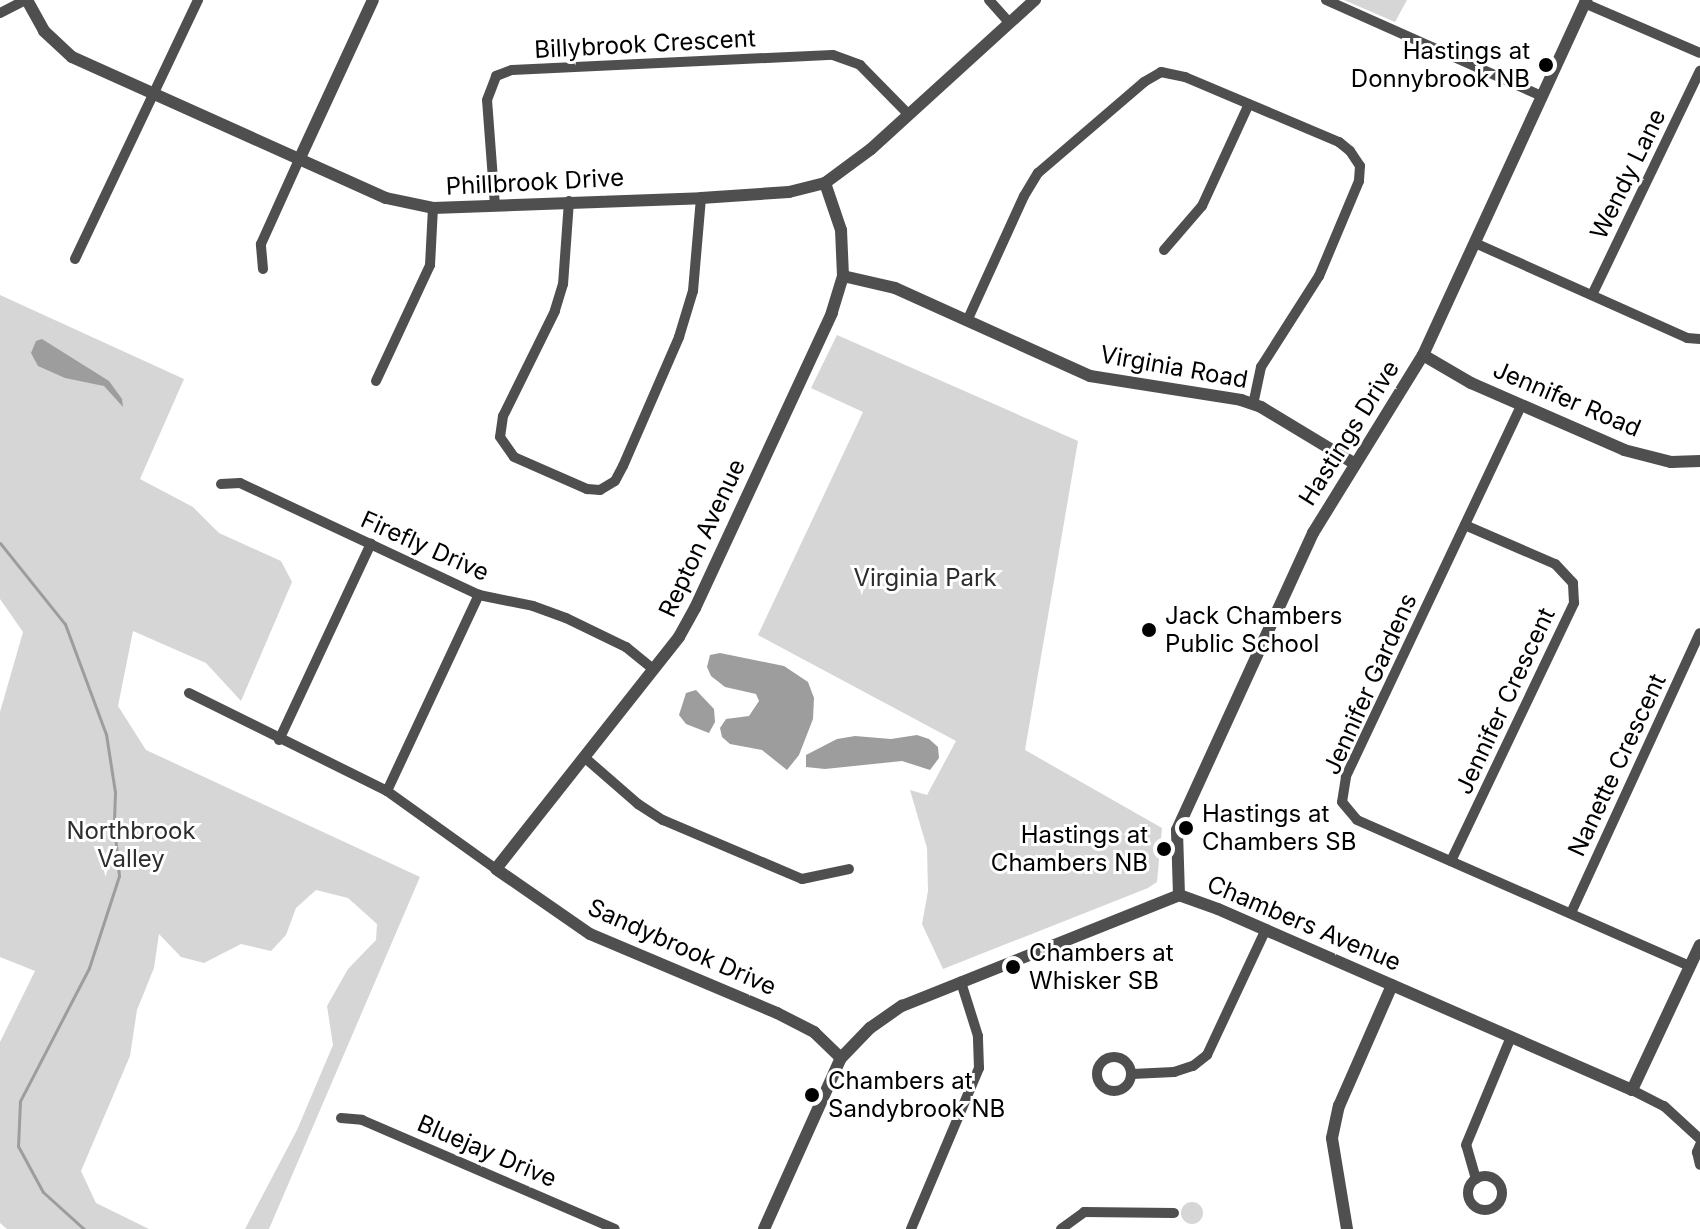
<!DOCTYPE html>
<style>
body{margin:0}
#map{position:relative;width:1700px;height:1229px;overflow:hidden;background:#fff;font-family:Inter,sans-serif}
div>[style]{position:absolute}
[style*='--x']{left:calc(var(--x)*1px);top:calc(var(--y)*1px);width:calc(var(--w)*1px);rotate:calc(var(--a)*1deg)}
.green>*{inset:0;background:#d6d6d6}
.round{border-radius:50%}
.water>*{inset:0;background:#9d9d9d}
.stream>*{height:3px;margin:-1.5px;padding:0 1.5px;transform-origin:1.5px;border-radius:1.5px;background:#9d9d9d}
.minor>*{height:10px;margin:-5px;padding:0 5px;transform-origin:5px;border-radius:5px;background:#4f4f4f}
.minor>.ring{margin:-5px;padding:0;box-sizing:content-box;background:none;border:10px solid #4f4f4f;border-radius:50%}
.tertiary>*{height:12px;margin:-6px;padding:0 6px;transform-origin:6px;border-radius:6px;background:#4f4f4f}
.dots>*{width:22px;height:22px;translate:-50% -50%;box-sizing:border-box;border:4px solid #fff;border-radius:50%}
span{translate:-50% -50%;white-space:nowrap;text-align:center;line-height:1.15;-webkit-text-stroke:6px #fff;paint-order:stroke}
.street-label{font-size:24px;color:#000}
.poi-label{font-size:24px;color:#000}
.right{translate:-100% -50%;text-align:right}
.left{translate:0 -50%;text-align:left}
.park-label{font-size:24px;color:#2d2d2d}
</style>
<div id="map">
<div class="green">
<div style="clip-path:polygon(1344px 0,1407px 0,1395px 22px)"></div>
<div style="clip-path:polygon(0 295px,184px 379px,140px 479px,193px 507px,219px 533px,281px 561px,292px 582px,241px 701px,206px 663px,133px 631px,118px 706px,146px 750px,420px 877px,269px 1229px,245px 1229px,297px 1130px,333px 1045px,327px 1006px,348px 969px,376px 940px,377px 924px,348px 898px,316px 890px,296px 908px,286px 935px,271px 951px,241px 944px,204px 963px,181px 957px,159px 934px,154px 968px,137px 1010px,130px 1056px,81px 1171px,96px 1203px,149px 1229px,7px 1229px,0 1223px,0 1042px,35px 971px,0 957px,0 712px,23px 632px,0 599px)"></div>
<div style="clip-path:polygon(837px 335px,1078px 441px,1025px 750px,1162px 828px,1157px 882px,1148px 888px,943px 969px,922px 924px,928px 891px,927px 848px,910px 790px,927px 795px,956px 741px,758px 635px,863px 412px,811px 388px)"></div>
<div class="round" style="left:1181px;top:1202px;width:22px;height:22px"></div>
</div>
<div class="water">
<div style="clip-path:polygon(42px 339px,109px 381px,122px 399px,123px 407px,104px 386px,65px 378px,38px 366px,31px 353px,36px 341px)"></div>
<div style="clip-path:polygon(720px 653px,784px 666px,808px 682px,814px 698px,813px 719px,799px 755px,787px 770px,762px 750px,730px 744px,722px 737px,720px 728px,726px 719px,749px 716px,759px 701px,756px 694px,725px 687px,711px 676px,707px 667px,710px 655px)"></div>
<div style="clip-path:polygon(696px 690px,714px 709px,715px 722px,709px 733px,686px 724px,679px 715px,686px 693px)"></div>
<div style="clip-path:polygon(917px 735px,929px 739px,938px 747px,939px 758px,930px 770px,902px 761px,825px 769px,806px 767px,806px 755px,837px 739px,855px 736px,891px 739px)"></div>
</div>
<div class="stream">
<div style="--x:0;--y:543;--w:104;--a:51.3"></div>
<div style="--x:65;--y:624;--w:117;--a:69.6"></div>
<div style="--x:106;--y:734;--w:59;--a:81.2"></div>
<div style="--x:115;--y:792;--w:32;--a:92"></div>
<div style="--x:114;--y:824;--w:52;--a:84.5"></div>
<div style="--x:119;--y:876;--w:97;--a:108.1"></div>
<div style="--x:89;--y:968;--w:150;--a:117.4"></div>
<div style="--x:20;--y:1101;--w:45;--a:92.5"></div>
<div style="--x:18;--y:1146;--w:52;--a:61.5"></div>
<div style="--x:43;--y:1192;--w:55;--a:42.1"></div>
</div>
<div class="minor">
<div style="--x:989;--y:0;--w:30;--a:48"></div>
<div style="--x:1326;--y:0;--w:236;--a:24"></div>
<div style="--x:1584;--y:3;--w:126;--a:23.3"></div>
<div style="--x:0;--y:13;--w:29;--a:-27"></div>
<div style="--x:569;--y:201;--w:83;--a:94.1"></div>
<div style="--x:563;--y:284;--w:28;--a:107"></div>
<div style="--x:555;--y:311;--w:117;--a:116.3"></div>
<div style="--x:503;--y:416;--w:21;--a:98"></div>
<div style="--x:500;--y:437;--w:24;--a:55"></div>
<div style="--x:514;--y:457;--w:80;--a:23.7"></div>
<div style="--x:587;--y:489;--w:13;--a:4"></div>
<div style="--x:600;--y:490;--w:17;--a:-31"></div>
<div style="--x:615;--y:481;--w:17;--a:-62"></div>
<div style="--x:623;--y:466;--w:141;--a:-66.5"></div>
<div style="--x:679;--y:337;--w:48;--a:-73.1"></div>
<div style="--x:693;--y:291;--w:93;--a:-85.1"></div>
<div style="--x:495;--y:206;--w:106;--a:-94.3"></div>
<div style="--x:487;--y:100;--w:26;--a:-69"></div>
<div style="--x:496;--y:76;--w:17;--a:-21"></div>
<div style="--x:512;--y:70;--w:321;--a:-2.7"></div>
<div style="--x:833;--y:55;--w:29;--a:20"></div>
<div style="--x:860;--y:65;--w:67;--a:45.6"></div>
<div style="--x:1475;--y:243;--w:232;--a:24.1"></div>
<div style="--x:1687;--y:338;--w:13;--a:4"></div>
<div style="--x:1164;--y:250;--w:58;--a:-49.2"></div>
<div style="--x:1202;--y:206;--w:112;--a:-65.3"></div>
<div style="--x:75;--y:259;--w:287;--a:-64.6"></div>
<div style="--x:263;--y:269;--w:25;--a:-95"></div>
<div style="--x:261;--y:244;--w:92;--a:-65.7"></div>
<div style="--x:1592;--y:295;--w:249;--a:-64.3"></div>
<div style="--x:967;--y:321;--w:137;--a:-65.5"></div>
<div style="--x:1024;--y:196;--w:27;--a:-59"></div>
<div style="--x:1038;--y:173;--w:140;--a:-40.6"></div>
<div style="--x:1144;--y:82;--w:20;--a:-30"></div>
<div style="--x:1161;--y:72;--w:25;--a:12"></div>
<div style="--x:1185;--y:77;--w:167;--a:22.9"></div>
<div style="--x:1339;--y:142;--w:14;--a:39"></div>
<div style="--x:1350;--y:151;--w:18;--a:56"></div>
<div style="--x:1360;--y:166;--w:15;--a:94"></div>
<div style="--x:1359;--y:181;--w:103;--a:112.8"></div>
<div style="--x:1319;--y:276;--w:108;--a:122.5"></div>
<div style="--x:1261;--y:367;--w:38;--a:102"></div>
<div style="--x:376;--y:381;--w:128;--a:-65"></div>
<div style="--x:430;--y:265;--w:57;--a:-87"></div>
<div style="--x:1521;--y:406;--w:410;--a:115.3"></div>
<div style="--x:1346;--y:777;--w:25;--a:99"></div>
<div style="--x:1342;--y:802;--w:23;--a:50"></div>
<div style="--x:1357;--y:820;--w:364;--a:23.7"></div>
<div style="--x:221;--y:484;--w:19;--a:-3"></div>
<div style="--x:240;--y:483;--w:264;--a:25.1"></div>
<div style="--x:479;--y:595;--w:55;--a:11.5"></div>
<div style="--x:533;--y:606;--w:35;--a:20"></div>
<div style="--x:566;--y:618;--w:67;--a:25.8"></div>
<div style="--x:626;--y:647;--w:35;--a:39"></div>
<div style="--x:189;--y:693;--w:221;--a:26.3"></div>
<div style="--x:387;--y:791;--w:134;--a:35.6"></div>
<div style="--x:279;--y:740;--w:217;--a:-64.9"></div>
<div style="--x:584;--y:757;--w:72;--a:41"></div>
<div style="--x:638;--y:804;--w:30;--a:33"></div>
<div style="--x:663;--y:820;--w:151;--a:23"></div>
<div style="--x:802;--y:879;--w:48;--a:-12"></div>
<div style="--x:387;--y:791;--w:217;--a:-64.9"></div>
<div style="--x:1451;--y:861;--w:286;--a:-64.5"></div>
<div style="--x:1574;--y:603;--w:20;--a:-93"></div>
<div style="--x:1573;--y:583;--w:26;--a:-133"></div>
<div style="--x:1555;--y:564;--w:98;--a:-156.6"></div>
<div style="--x:1571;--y:913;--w:308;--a:-65.3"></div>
<div class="ring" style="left:1097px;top:1057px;width:24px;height:24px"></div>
<div style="--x:1132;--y:1074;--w:42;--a:-2.7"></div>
<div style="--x:1174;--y:1072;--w:20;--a:-18"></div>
<div style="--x:1193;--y:1066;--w:18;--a:-38"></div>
<div style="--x:1207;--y:1055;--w:139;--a:-64.9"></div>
<div style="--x:1632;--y:1090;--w:36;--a:27"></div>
<div style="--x:1664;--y:1106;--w:49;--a:42.5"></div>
<div style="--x:341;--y:1118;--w:21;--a:5"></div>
<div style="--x:362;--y:1120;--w:275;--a:23.3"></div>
<div style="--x:1700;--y:1145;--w:8;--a:113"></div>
<div style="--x:1697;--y:1152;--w:13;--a:77"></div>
<div class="ring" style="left:1468px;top:1176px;width:24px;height:24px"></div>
<div style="--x:1476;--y:1179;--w:35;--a:-106"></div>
<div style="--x:1466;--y:1145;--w:117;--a:-67.4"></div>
<div style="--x:911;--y:1229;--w:175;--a:-67.1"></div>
<div style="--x:979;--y:1068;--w:32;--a:-92"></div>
<div style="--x:978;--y:1036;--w:57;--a:-107.5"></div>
<div style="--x:1061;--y:1229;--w:29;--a:-36"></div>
<div style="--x:1084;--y:1212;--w:90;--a:0.6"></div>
</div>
<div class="tertiary">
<div style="--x:27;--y:0;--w:35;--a:61"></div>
<div style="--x:44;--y:31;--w:38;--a:43"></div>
<div style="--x:72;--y:57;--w:344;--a:24.2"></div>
<div style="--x:386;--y:198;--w:48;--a:12"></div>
<div style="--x:433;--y:208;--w:268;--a:-2.1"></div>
<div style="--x:701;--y:198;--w:88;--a:-3.9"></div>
<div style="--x:789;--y:192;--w:37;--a:-14"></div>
<div style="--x:825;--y:183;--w:57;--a:-36.5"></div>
<div style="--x:871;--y:149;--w:222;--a:-42.3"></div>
<div style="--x:299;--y:160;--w:176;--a:-65.2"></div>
<div style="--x:825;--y:183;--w:50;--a:71.2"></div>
<div style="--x:841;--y:230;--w:46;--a:87.5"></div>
<div style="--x:843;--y:276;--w:39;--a:107"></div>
<div style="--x:832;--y:313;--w:325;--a:114.9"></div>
<div style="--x:695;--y:608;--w:33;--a:119"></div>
<div style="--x:679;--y:637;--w:295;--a:128.3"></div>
<div style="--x:496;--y:869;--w:114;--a:34.7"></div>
<div style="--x:590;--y:934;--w:203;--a:22.9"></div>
<div style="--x:777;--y:1013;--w:42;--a:27.2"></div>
<div style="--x:814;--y:1032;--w:37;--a:44"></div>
<div style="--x:843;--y:276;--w:53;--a:13"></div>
<div style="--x:895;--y:288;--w:214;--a:24.3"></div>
<div style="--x:1090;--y:376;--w:153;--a:9"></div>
<div style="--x:1241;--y:400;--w:21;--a:19"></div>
<div style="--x:1261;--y:407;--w:110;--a:31.2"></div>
<div style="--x:1423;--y:355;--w:56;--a:30.3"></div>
<div style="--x:1471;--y:383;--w:167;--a:23.6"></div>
<div style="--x:1624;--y:450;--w:49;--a:14.3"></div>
<div style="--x:1671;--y:462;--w:29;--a:-2"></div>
<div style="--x:1179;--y:895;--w:65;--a:-91.8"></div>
<div style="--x:1177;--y:830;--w:327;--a:-65.4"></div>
<div style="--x:1313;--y:533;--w:209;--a:-58.3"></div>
<div style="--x:1423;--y:355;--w:391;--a:-65.3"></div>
<div style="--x:764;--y:1229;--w:188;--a:-65.8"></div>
<div style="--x:841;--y:1058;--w:42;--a:-46"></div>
<div style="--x:870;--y:1028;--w:39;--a:-35"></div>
<div style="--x:902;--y:1006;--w:298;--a:-21.8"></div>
<div style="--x:1179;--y:895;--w:41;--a:19.7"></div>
<div style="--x:1218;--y:909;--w:452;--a:23.6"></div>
<div style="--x:1632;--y:1090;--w:160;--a:-64.9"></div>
<div style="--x:1347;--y:1229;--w:92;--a:-99.4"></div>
<div style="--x:1332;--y:1138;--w:33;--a:-78"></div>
<div style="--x:1339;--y:1106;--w:132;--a:-66.3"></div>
</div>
<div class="dots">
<div style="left:1546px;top:65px;background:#000"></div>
<div style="left:1149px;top:630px;background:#000"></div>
<div style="left:1186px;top:828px;background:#000"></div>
<div style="left:1164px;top:849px;background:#000"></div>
<div style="left:1013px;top:967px;background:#000"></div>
<div style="left:812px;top:1095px;background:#000"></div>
</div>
<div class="street-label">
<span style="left:645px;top:44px;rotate:-3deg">Billybrook Crescent</span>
<span style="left:1628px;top:174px;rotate:-64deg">Wendy Lane</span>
<span style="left:535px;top:182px;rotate:-3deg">Phillbrook Drive</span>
<span style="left:1174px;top:367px;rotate:10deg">Virginia Road</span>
<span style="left:1567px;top:399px;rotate:23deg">Jennifer Road</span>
<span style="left:1349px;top:433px;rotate:-58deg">Hastings Drive</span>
<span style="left:702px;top:538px;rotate:-65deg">Repton Avenue</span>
<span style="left:425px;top:546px;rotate:24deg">Firefly Drive</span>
<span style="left:1370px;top:684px;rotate:-66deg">Jennifer Gardens</span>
<span style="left:1505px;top:701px;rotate:-65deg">Jennifer Crescent</span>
<span style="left:1617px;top:765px;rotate:-65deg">Nanette Crescent</span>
<span style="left:1304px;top:923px;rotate:23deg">Chambers Avenue</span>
<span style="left:682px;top:947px;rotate:24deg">Sandybrook Drive</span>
<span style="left:487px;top:1151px;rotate:23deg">Bluejay Drive</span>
</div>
<div class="poi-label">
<span class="right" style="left:1530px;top:65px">Hastings at<br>Donnybrook NB</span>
<span class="left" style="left:1165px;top:630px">Jack Chambers<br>Public School</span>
<span class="left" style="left:1202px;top:828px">Hastings at<br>Chambers SB</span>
<span class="right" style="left:1148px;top:849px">Hastings at<br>Chambers NB</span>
<span class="left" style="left:1029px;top:967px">Chambers at<br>Whisker SB</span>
<span class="left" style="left:828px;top:1095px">Chambers at<br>Sandybrook NB</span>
</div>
<div class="park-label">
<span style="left:925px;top:578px">Virginia Park</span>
<span style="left:131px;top:845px">Northbrook<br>Valley</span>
</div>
</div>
